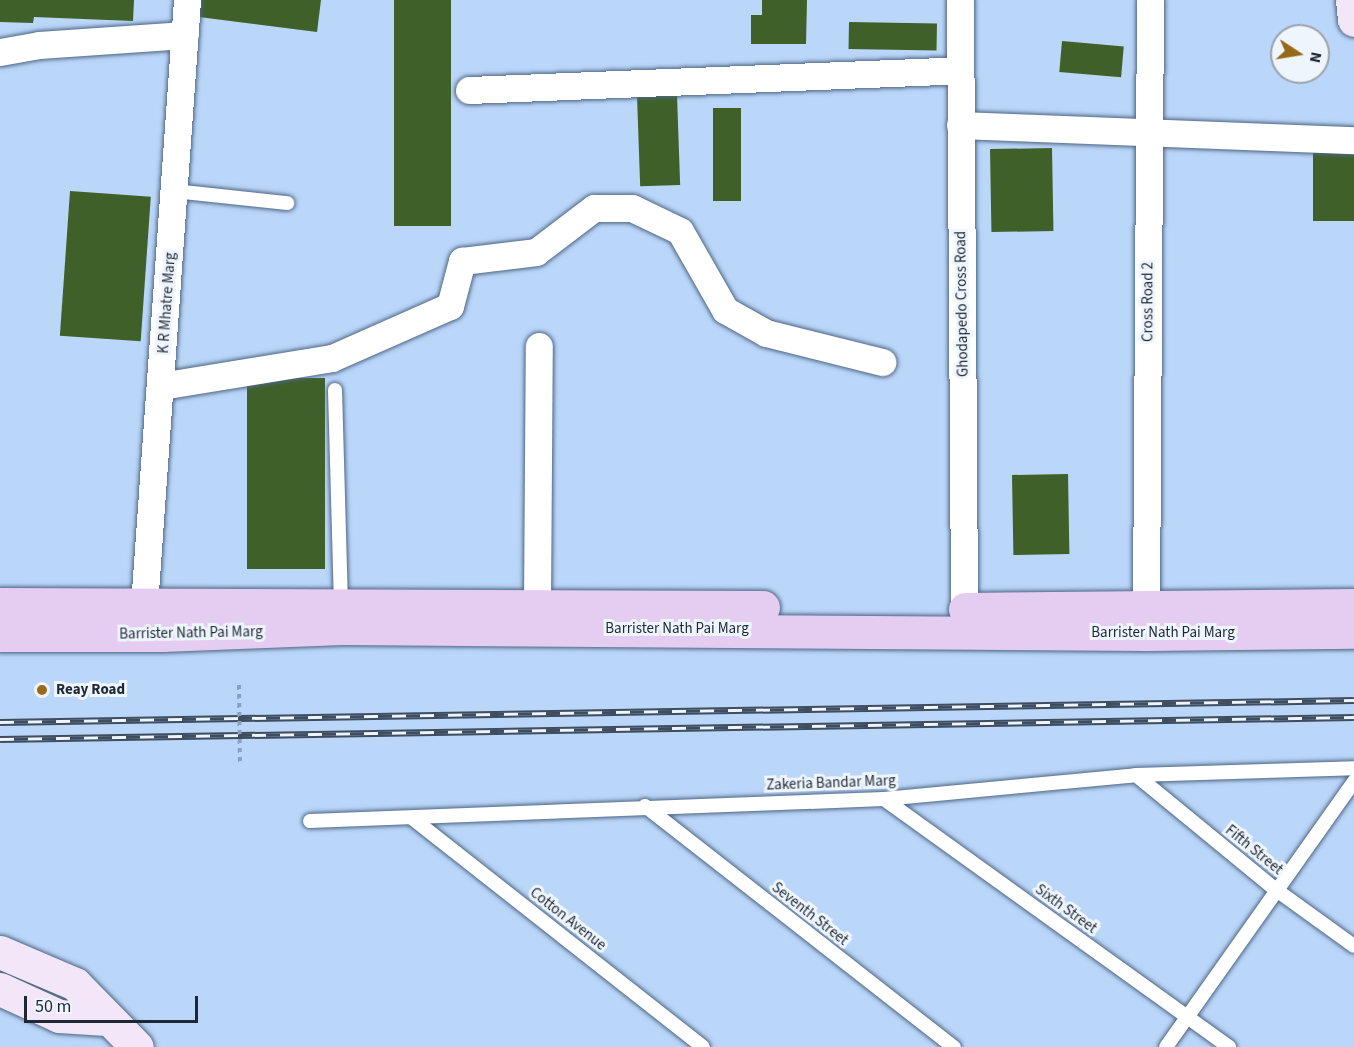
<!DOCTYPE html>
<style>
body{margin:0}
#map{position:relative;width:1354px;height:1047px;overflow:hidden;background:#bad6f9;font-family:"Source Sans 3",sans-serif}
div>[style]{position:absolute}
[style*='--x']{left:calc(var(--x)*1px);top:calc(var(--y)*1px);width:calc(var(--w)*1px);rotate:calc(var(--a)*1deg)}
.building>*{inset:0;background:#3f6129;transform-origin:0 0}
.roads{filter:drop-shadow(0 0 2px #4e6684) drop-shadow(0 0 2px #4e6684)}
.lane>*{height:14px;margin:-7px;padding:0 7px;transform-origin:7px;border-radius:7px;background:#fff}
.street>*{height:27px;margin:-13.5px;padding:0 13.5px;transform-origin:13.5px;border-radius:13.5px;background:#fff}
.secondary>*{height:33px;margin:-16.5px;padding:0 16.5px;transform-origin:16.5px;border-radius:16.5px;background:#f2e6f8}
.primary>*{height:33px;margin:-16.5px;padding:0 16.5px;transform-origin:16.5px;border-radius:16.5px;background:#e5cdf1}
.rail>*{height:7px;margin-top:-3.5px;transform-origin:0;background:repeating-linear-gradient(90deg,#eff5fc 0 14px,#3f4d5f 0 28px);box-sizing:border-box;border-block:2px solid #3f4d5f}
.path-bridge>*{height:4px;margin-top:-2px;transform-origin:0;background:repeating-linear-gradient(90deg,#8aa0bc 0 4.5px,transparent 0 9px)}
.dots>*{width:16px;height:16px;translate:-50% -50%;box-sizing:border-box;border:3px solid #eff5fc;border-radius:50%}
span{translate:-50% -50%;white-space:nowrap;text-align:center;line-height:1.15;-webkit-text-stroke:6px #eff5fc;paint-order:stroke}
.street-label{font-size:15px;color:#1e2835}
.poi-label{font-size:15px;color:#1e2835;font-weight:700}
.left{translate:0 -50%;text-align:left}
.north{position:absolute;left:1270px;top:24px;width:60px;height:60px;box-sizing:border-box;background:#eff5fc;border:2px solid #9ba3ac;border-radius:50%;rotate:102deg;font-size:16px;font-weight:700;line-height:24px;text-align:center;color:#1e2835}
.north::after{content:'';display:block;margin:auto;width:21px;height:27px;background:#99691a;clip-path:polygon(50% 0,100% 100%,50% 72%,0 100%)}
.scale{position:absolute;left:24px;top:996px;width:174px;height:27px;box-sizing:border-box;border:3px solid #1e2835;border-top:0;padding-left:8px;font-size:18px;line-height:21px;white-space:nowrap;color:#1e2835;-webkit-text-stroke:4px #eff5fc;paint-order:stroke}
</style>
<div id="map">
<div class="building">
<div style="clip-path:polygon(0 0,134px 0,133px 21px,34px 17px,33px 23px,0 22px)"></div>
<div style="clip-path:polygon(201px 0,321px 0,317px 32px,199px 17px)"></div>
<div style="left:394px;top:0;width:57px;height:226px"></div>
<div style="clip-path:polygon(762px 0,807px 0,806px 44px,751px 44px,751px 15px,762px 15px)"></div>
<div style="left:849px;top:22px;width:88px;height:27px;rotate:1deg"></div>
<div style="left:1062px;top:41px;width:62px;height:31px;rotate:5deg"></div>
<div style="left:677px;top:95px;width:90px;height:40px;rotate:88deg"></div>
<div style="left:713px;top:108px;width:28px;height:93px"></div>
<div style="left:1052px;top:148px;width:83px;height:62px;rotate:89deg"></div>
<div style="left:1313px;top:152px;width:41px;height:69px"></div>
<div style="left:70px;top:191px;width:81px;height:145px;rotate:4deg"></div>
<div style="left:247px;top:378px;width:78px;height:191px"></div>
<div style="left:1068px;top:474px;width:80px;height:56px;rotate:89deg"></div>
</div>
<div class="roads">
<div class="lane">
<div style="--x:174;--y:191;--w:114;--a:6.1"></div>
<div style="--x:335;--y:390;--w:213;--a:88.4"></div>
<div style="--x:1136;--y:775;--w:180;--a:39.4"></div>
<div style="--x:1275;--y:889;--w:97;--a:35.8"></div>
<div style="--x:884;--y:799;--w:425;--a:35.7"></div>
<div style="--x:645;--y:806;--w:392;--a:38"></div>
<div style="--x:412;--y:818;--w:370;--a:38.2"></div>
<div style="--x:310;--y:821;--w:574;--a:-2.19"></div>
<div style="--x:884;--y:799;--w:253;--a:-5.4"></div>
<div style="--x:1136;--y:775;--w:218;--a:-1.8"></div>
<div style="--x:1166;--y:1047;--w:326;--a:-54.7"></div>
</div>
<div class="street">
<div style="--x:960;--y:0;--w:609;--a:89.62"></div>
<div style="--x:0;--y:52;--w:40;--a:-10"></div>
<div style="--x:39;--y:45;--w:146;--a:-3.9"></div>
<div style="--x:469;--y:90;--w:490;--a:-2.3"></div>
<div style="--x:960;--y:125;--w:394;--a:2.2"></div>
<div style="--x:161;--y:386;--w:173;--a:-9.3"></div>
<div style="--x:332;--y:358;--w:129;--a:-23.8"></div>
<div style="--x:450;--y:306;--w:47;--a:-75.1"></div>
<div style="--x:462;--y:261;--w:75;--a:-6.9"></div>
<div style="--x:536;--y:252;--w:73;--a:-37.2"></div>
<div style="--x:594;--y:208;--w:38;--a:0"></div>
<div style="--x:632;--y:208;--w:53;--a:25.6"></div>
<div style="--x:680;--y:231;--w:91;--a:60.3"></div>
<div style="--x:725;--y:310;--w:47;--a:29.3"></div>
<div style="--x:766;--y:333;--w:120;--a:14"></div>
<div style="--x:537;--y:604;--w:258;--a:-89.6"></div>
<div style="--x:1146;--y:604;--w:604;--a:-89.62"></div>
<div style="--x:144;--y:605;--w:607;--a:-85.93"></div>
</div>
<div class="secondary">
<div style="--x:1352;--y:0;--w:20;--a:84"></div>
<div style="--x:0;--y:952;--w:82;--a:23.1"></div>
<div style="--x:75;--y:984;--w:88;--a:45.5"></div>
<div style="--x:0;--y:989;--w:65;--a:24.6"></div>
<div style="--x:59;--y:1016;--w:47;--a:3.7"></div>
</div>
<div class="primary">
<div style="--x:0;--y:604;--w:763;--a:0.23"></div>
<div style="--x:965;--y:609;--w:389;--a:-0.6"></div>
<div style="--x:0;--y:635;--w:162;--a:0"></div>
<div style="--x:162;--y:635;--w:180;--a:-2.2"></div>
<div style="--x:342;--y:628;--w:804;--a:0.43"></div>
<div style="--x:1146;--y:634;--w:208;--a:-0.6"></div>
</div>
</div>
<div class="rail">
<div style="--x:0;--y:722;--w:1354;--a:-0.93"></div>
<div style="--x:0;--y:739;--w:1354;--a:-0.93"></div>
</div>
<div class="path-bridge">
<div style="--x:239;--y:685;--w:81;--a:89.3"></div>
</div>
<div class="dots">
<div style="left:42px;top:690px;background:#99691a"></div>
</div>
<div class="street-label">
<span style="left:1148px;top:302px;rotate:-90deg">Cross Road 2</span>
<span style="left:167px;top:303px;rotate:-86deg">K R Mhatre Marg</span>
<span style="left:962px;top:304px;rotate:-91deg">Ghodapedo Cross Road</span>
<span style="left:677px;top:629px">Barrister Nath Pai Marg</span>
<span style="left:191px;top:633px;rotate:-1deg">Barrister Nath Pai Marg</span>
<span style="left:1163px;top:633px">Barrister Nath Pai Marg</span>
<span style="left:831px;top:783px;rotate:-2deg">Zakeria Bandar Marg</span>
<span style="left:1254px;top:850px;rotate:39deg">Fifth Street</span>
<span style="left:1066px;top:909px;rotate:36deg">Sixth Street</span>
<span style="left:810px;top:914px;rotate:38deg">Seventh Street</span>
<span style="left:568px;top:919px;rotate:38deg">Cotton Avenue</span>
</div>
<div class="poi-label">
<span class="left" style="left:56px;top:690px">Reay Road</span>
</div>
<div class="north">N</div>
<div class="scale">50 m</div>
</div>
